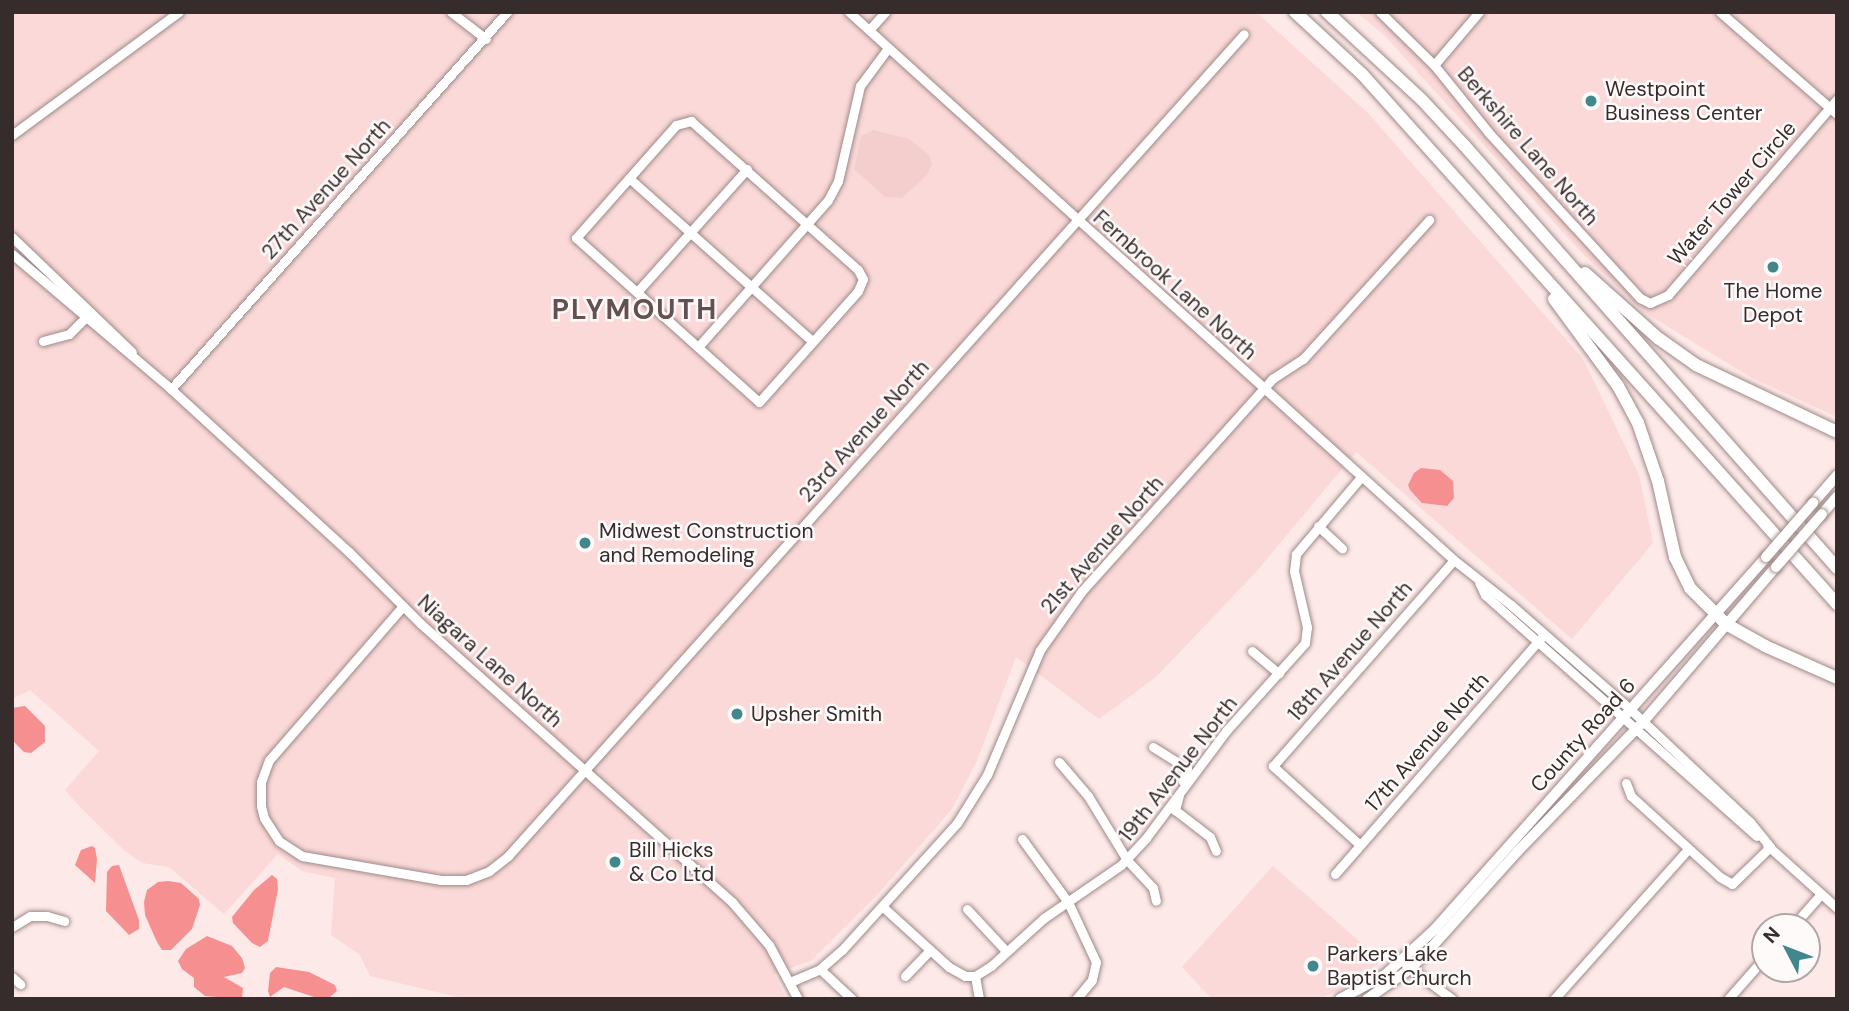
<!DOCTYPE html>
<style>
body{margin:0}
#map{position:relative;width:1849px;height:1011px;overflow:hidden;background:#fce9e8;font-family:"DM Sans",sans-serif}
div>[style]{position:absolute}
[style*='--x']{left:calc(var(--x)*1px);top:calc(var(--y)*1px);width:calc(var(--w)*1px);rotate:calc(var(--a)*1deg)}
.built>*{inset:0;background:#fad9d8}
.green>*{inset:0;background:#f4cecd}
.water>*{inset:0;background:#f69090}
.roads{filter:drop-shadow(0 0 2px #9f8988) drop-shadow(0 0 2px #9f8988)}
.minor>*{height:9px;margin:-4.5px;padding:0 4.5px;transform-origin:4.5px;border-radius:4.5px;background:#fff}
.major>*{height:10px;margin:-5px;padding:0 5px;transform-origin:5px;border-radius:5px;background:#fff}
.highway>*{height:12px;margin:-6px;padding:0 6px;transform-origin:6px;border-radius:6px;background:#fff}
.bridges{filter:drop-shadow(0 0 2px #9f8988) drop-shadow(0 0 2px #9f8988)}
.major-bridge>*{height:10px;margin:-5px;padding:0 5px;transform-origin:5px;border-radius:5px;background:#fff}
.dots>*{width:19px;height:19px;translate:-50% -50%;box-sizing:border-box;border:4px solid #fffafa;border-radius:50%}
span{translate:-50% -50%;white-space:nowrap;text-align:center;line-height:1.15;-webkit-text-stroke:5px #fffafa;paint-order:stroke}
.poi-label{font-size:21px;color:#352c2b}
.left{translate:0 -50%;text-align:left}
.street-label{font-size:21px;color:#352c2b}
.district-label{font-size:28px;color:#645050;font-weight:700;letter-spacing:2px}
.frame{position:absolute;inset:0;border:14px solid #352c2b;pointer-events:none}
.north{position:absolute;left:1751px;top:913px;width:70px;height:70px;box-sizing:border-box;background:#fffafa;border:2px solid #aea8a7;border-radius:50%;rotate:312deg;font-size:19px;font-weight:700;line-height:28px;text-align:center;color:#352c2b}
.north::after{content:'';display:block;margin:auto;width:24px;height:32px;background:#40888c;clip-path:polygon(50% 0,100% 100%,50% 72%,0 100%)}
</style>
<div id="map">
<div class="built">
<div style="clip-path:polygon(12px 12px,1256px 12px,1368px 113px,1583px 359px,1639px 475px,1653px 543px,1572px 639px,1356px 452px,1257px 571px,1156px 677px,1099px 719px,1016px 657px,976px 763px,952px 809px,877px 895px,811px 961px,774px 974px,786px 999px,466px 999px,370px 976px,360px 955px,331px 935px,335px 878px,302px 871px,278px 854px,224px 914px,169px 867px,142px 863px,125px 851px,81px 808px,65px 790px,99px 751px,30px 690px,12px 699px)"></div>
<div style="clip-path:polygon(1357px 12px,1837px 12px,1837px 417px,1752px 378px,1642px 311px,1580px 251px,1385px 36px)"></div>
<div style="clip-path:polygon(1273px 866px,1382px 961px,1349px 986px,1319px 999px,1212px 999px,1182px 967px)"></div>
</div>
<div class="green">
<div style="clip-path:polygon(873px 130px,909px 139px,929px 155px,932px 164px,927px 175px,902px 198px,885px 197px,854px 169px,861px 136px)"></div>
</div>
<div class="water">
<div style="clip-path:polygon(1421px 468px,1440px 470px,1453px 481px,1454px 498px,1447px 506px,1422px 503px,1410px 490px,1408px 485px,1414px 473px)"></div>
<div style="clip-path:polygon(25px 706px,45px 726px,45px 742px,31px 753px,24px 752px,12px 740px,12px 708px)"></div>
<div style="clip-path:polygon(92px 846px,95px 848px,97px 859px,95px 883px,75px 865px,81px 850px)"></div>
<div style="clip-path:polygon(119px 865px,139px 920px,139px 929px,129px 935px,106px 911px,107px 872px,112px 866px)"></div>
<div style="clip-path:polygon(272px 875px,277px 879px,278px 889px,268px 941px,260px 947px,252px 943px,233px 923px,232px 917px,254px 890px)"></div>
<div style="clip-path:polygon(168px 881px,181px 883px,199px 899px,200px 905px,192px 929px,171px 950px,162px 950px,157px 942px,145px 915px,144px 902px,147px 890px,158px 882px)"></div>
<div style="clip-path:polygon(207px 936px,232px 946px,242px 958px,245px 968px,242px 973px,224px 977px,243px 988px,242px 999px,205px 996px,194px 987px,194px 978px,182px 969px,178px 961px,186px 949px)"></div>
<div style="clip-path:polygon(276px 967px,309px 972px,335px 985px,337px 991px,330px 997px,317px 998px,284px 987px,270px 997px,268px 991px,270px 973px)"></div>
</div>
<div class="roads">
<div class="minor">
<div style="--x:451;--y:12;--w:44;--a:37.6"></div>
<div style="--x:849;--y:12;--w:816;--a:42.17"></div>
<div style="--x:1454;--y:560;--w:73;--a:38.3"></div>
<div style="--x:1511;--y:605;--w:159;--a:41.2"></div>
<div style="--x:1631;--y:710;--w:163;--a:43.3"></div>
<div style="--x:1750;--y:822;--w:32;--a:51"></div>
<div style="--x:1380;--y:12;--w:76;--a:44.5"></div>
<div style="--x:1434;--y:65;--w:87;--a:51"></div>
<div style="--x:1489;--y:133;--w:126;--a:47.6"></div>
<div style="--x:1574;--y:226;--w:98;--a:47.5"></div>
<div style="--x:1640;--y:298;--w:11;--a:27"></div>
<div style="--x:1650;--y:303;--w:20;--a:-24"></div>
<div style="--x:1668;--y:295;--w:259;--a:-49.2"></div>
<div style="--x:1720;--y:12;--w:155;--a:41.1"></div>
<div style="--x:869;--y:30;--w:24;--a:-48"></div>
<div style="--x:1434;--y:65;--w:70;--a:-49.7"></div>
<div style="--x:691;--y:121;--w:224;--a:41.7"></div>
<div style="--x:858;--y:270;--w:10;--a:61"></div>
<div style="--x:863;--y:279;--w:13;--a:113"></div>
<div style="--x:858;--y:291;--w:149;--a:131.7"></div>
<div style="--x:759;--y:402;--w:246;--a:-138.1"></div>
<div style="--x:576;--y:238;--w:151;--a:-48.5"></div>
<div style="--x:676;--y:125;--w:16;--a:-15"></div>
<div style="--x:12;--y:135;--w:207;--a:-36.4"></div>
<div style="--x:629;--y:178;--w:245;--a:41.7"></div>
<div style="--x:12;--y:237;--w:166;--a:43.8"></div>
<div style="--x:12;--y:254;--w:209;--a:40.3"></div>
<div style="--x:171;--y:389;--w:241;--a:42.5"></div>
<div style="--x:349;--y:552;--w:102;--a:45"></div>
<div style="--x:421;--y:624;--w:417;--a:41.8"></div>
<div style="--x:732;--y:902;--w:57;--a:49.3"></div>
<div style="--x:769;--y:945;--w:61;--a:61.8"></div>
<div style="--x:637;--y:292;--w:165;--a:-48.2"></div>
<div style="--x:43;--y:341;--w:27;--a:-15"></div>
<div style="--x:69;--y:334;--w:27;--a:-45"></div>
<div style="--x:698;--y:347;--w:196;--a:-48.5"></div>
<div style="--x:828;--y:200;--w:21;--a:-62"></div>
<div style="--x:838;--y:181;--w:98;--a:-77"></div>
<div style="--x:860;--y:86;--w:47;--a:-53.6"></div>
<div style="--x:171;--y:389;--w:505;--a:-48.29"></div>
<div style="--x:1318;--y:526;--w:33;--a:43"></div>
<div style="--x:1479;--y:582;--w:14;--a:65"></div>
<div style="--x:1485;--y:595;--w:363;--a:41.6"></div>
<div style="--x:403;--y:606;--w:204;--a:131"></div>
<div style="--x:269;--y:760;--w:23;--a:110"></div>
<div style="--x:261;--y:782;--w:24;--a:90"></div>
<div style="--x:261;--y:806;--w:12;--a:76"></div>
<div style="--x:264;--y:818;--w:27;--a:57"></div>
<div style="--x:279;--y:841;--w:27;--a:33"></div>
<div style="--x:302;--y:856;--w:141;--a:9.8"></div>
<div style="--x:441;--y:880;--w:25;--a:0"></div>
<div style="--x:466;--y:880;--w:25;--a:-21"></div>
<div style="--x:489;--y:871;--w:24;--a:-38"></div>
<div style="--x:508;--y:856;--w:1103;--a:-48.16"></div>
<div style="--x:1252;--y:651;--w:35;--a:40"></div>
<div style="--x:1153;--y:747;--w:40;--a:32"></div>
<div style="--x:1187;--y:768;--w:14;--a:107"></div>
<div style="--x:1059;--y:762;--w:45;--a:49.5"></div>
<div style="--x:1088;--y:796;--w:75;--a:58.6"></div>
<div style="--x:1127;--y:860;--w:38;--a:47"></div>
<div style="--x:1153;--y:888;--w:13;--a:77"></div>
<div style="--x:1626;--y:783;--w:14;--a:69"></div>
<div style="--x:1631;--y:796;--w:120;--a:42.3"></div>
<div style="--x:1720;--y:877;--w:14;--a:30"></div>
<div style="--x:1732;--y:884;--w:53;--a:-44.2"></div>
<div style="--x:1179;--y:795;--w:16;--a:105"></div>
<div style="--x:1175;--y:810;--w:44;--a:37.6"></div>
<div style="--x:1210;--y:837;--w:15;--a:67"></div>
<div style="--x:1022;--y:839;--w:78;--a:53.9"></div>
<div style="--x:1068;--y:902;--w:66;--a:65"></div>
<div style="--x:1096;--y:962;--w:18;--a:103"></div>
<div style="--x:1092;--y:980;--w:25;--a:130"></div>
<div style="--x:1360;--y:845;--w:118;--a:-137.8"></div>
<div style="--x:1273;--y:766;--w:274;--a:-48.7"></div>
<div style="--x:1767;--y:845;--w:94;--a:42"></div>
<div style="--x:1335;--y:874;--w:313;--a:-48.9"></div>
<div style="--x:883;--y:907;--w:89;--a:42.3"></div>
<div style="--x:949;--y:967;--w:18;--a:29"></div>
<div style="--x:965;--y:976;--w:10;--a:0"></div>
<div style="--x:975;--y:976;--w:19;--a:-32"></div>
<div style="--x:991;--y:966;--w:72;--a:-42.2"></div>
<div style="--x:1044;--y:918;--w:93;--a:-34.5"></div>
<div style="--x:1121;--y:865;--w:37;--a:-47"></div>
<div style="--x:1146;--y:838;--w:134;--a:-53.2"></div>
<div style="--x:1226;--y:731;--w:118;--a:-48.1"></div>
<div style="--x:1305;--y:643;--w:16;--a:-83"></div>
<div style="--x:1307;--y:627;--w:57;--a:-103.1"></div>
<div style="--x:1294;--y:571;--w:17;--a:-83"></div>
<div style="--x:1296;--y:554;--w:101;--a:-49.8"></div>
<div style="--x:967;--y:909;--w:57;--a:47.1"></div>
<div style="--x:12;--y:927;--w:21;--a:-31"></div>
<div style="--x:30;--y:916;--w:17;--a:0"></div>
<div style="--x:47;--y:916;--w:18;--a:16"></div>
<div style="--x:1792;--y:927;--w:44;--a:-48.7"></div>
<div style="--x:1406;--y:965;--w:57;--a:36.5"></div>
<div style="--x:820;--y:969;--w:44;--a:43.2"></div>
<div style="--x:905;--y:976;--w:36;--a:-46"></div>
<div style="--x:975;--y:976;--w:23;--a:80"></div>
<div style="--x:12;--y:977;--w:11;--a:41"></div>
<div style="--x:790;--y:982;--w:33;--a:-23"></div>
<div style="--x:820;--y:969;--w:29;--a:-41"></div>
<div style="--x:842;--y:950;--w:171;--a:-47.8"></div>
<div style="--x:957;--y:823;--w:57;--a:-58"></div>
<div style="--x:987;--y:775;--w:136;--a:-67"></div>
<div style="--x:1040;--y:650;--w:72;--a:-54.6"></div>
<div style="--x:1082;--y:591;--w:285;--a:-48.1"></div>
<div style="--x:1272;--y:379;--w:37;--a:-33"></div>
<div style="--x:1303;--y:359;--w:188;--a:-47.8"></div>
<div style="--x:1554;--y:999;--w:201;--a:-48.2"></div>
<div style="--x:1728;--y:999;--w:56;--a:-48.6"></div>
</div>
<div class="major">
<div style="--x:1813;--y:503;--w:37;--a:-49"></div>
<div style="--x:1822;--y:514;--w:23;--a:-49"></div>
<div style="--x:1340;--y:999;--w:51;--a:-28.1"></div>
<div style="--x:1385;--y:975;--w:67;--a:-42.6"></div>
<div style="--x:1434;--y:930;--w:499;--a:-48.3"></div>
<div style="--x:1367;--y:999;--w:52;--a:-34.9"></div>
<div style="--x:1410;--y:969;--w:28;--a:-45"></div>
<div style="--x:1430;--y:949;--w:130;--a:-48.1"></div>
<div style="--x:1517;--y:852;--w:181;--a:-45.9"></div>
<div style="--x:1643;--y:722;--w:204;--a:-49.4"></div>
</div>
<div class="highway">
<div style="--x:1295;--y:12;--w:91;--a:42.8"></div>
<div style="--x:1362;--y:74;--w:712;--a:48.13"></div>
<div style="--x:1327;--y:12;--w:129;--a:42.8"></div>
<div style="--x:1422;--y:100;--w:62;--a:47"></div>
<div style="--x:1464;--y:145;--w:564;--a:48.59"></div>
<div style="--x:1585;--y:273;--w:98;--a:41.7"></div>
<div style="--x:1658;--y:338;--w:47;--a:35.4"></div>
<div style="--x:1696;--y:365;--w:156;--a:25.4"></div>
<div style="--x:1554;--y:299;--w:108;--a:53.7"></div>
<div style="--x:1618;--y:386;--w:42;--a:61.6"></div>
<div style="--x:1638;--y:423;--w:61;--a:71"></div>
<div style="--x:1658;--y:481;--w:78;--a:77.4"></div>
<div style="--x:1675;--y:557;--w:34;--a:64"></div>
<div style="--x:1690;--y:588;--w:51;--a:45"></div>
<div style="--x:1726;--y:624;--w:45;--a:29.4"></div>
<div style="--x:1765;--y:646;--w:79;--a:24"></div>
</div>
</div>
<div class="bridges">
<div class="major-bridge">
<div style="--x:1766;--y:557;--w:72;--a:-49"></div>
<div style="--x:1776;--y:567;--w:70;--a:-49"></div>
</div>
</div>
<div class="dots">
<div style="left:1591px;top:101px;background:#40888c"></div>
<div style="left:1773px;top:267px;background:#40888c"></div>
<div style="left:585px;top:543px;background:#40888c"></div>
<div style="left:737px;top:714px;background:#40888c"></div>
<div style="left:615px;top:862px;background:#40888c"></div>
<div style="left:1313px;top:966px;background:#40888c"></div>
</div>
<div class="poi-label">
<span class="left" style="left:1605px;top:101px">Westpoint<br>Business Center</span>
<span style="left:1773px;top:303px">The Home<br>Depot</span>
<span class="left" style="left:599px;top:543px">Midwest Construction<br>and Remodeling</span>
<span class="left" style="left:751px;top:714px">Upsher Smith</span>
<span class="left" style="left:629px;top:862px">Bill Hicks<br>&amp; Co Ltd</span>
<span class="left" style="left:1327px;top:966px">Parkers Lake<br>Baptist Church</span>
</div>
<div class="street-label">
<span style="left:1528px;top:146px;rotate:49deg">Berkshire Lane North</span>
<span style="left:326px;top:189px;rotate:-48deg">27th Avenue North</span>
<span style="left:1732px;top:193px;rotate:-49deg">Water Tower Circle</span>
<span style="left:1175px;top:285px;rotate:42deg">Fernbrook Lane North</span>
<span style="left:864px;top:431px;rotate:-48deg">23rd Avenue North</span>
<span style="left:1102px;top:545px;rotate:-49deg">21st Avenue North</span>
<span style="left:1350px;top:651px;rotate:-49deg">18th Avenue North</span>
<span style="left:490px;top:661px;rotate:42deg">Niagara Lane North</span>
<span style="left:1583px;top:735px;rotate:-48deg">County Road 6</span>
<span style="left:1427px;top:742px;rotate:-49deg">17th Avenue North</span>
<span style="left:1178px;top:769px;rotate:-52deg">19th Avenue North</span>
</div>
<div class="district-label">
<span style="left:635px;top:310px">PLYMOUTH</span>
</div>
<div class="frame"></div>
<div class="north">N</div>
</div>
